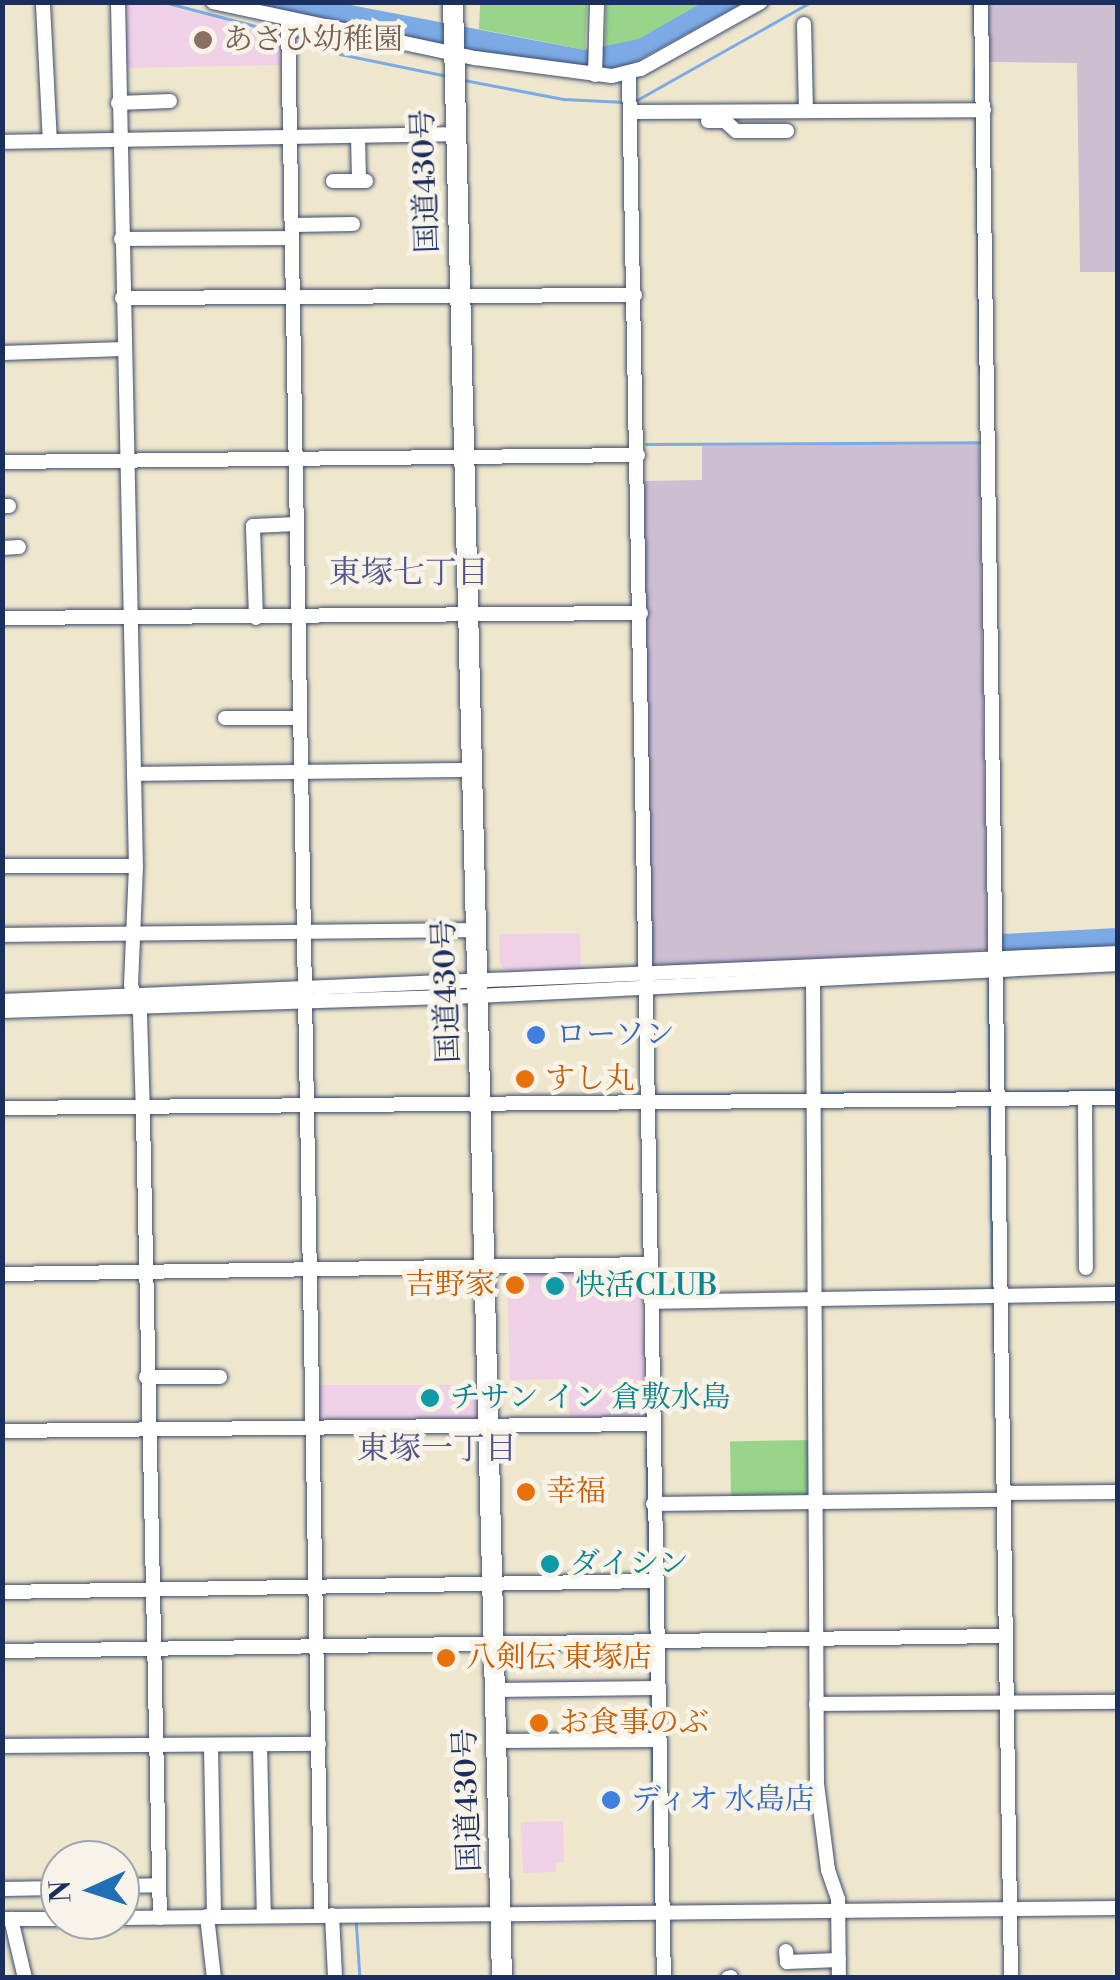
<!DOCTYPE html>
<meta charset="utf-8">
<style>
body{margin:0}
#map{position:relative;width:1120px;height:1980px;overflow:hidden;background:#eee7cd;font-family:"Libre Bodoni","Noto Serif JP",serif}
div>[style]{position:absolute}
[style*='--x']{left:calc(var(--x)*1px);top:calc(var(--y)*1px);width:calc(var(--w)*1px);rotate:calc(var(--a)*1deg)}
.built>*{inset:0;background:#efd0e6;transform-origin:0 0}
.industrial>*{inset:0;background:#cdbed2}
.green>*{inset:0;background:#98d58a;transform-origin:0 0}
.water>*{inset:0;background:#7caae5}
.stream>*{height:2.5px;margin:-1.25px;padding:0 1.25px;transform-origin:1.25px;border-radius:1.25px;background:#7caae5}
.river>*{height:18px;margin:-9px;padding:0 9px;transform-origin:9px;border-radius:9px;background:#7caae5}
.roads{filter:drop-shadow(0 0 2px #3b4b6f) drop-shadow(0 0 2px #3b4b6f)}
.minor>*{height:14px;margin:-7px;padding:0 7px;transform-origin:7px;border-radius:7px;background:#fff}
.highway>*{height:20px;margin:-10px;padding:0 10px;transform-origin:10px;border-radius:10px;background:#fff}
.dots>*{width:28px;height:28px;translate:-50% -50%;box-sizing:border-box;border:5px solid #f7f3e8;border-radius:50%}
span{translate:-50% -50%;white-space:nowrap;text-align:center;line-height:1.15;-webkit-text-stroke:9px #f7f3e8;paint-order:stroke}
.education-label{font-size:30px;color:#785e54}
.left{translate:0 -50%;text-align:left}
.street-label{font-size:30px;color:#1b2f5e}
.shop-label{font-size:30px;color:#366cbe}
.food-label{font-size:30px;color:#c56008}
.right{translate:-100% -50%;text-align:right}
.culture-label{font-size:30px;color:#0d838f}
.neighbourhood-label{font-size:32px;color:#52558a}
.frame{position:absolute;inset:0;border:5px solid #1b2f5e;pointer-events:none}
.north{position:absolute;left:40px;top:1840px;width:100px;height:100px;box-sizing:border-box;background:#f7f3e8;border:2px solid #9fa5b1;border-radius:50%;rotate:267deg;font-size:28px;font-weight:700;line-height:40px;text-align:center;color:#1b2f5e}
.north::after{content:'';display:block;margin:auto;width:35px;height:45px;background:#1f6fb2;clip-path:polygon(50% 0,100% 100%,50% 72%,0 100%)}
</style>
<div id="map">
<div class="built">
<div style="clip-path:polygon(128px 3px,156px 3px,280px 35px,281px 65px,125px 68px)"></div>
<div style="clip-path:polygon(580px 933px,581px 970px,509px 974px,500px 964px,499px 934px)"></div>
<div style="clip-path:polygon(641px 1268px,645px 1421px,570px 1422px,569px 1379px,510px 1380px,507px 1271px)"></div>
<div style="left:316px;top:1385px;width:161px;height:40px"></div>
<div style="clip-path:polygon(563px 1821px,564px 1862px,556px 1863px,556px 1872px,523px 1873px,521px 1822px)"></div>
</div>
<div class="industrial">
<div style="clip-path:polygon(986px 3px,1117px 3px,1117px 272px,1080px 272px,1077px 63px,988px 62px)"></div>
<div style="clip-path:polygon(979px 444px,987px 950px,650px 967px,643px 481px,702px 480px,702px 446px)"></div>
</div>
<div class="green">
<div style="clip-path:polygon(480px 3px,587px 3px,585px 50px,479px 29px)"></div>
<div style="clip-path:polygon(606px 3px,701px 3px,640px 39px,605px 49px)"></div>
<div style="left:812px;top:1440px;width:55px;height:82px;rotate:89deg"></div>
</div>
<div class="water">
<div style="clip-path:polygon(232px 3px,340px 3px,585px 50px,639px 39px,701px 3px,743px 3px,627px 67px,610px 70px,503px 56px)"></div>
</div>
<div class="stream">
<div style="--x:164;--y:2;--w:122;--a:14.7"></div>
<div style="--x:974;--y:2;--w:31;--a:88"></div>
<div style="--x:294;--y:36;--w:44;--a:11.8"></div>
<div style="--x:337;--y:45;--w:9;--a:72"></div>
<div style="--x:340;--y:54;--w:109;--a:11.6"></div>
<div style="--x:975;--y:71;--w:32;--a:88"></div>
<div style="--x:464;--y:80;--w:102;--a:10.8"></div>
<div style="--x:564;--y:99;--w:60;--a:2.9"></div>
<div style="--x:637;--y:100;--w:200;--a:-29.4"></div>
<div style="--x:976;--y:116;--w:257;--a:89.1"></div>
<div style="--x:646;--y:444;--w:336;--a:-0.3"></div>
<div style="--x:989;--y:982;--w:107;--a:89.5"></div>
<div style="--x:1004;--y:1092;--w:114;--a:-1"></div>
<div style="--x:819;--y:1093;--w:172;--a:-0.3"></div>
<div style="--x:654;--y:1095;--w:152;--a:-0.4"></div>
<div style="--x:311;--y:1098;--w:27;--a:0"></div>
<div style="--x:990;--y:1107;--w:182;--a:89.1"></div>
<div style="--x:994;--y:1307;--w:44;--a:88.7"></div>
<div style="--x:647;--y:1450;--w:127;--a:89.1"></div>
<div style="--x:649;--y:1585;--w:43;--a:88.7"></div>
<div style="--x:651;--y:1652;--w:29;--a:90"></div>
<div style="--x:651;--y:1694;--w:42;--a:88.6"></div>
<div style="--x:652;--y:1744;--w:162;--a:88.6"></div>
<div style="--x:356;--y:1919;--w:59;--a:86.1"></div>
</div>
<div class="river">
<div style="--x:1002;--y:943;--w:116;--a:-3"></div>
</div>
<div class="roads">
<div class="minor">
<div style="--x:118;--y:2;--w:864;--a:88.81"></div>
<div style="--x:136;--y:866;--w:119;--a:92.4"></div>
<div style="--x:131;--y:985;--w:30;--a:73"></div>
<div style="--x:140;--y:1014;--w:102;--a:88.3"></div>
<div style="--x:143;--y:1116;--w:802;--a:88.79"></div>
<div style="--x:213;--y:2;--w:268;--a:12.1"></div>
<div style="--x:475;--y:58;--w:138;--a:7.5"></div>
<div style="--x:612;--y:76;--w:30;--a:-14"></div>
<div style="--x:641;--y:69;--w:137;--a:-29.2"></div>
<div style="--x:981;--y:2;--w:1976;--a:89.13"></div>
<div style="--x:43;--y:5;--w:136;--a:87.1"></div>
<div style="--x:288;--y:20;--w:1895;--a:89"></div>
<div style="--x:804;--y:24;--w:87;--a:88.7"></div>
<div style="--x:629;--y:74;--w:1904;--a:88.95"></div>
<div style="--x:595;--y:75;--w:73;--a:-88.4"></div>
<div style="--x:118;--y:103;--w:52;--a:-2.2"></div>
<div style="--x:632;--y:112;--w:352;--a:-0.3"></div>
<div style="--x:708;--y:121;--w:17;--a:0"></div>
<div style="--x:725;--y:121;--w:15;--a:42"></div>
<div style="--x:736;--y:131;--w:51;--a:0"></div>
<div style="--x:358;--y:136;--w:45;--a:88.7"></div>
<div style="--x:2;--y:142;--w:453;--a:-1"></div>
<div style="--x:333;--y:181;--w:33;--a:0"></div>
<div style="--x:292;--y:225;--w:61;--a:-0.9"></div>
<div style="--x:121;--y:239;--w:171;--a:-0.3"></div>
<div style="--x:122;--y:298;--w:513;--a:-0.34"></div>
<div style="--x:2;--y:353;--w:122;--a:-1.9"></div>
<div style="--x:2;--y:462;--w:636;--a:-0.63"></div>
<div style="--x:2;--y:506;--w:7;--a:0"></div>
<div style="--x:2;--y:548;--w:17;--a:-3"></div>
<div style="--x:2;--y:618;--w:639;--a:-0.45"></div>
<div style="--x:256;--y:618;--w:92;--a:-91.9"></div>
<div style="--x:253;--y:526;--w:43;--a:-2.7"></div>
<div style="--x:225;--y:718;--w:75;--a:0"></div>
<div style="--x:134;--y:774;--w:339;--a:-0.7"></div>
<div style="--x:2;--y:866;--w:134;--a:0"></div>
<div style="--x:2;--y:935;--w:472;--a:-0.6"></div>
<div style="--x:813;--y:974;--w:810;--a:89.72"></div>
<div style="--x:817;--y:1784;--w:87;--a:82.7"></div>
<div style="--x:828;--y:1870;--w:31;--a:71"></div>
<div style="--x:838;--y:1899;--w:79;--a:89.3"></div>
<div style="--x:2;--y:1001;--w:1117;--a:-2.46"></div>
<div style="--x:2;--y:1011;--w:476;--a:-1.8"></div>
<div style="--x:478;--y:996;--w:641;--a:-2.86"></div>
<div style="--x:1085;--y:1099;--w:169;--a:89.7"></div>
<div style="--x:2;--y:1108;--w:1116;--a:-0.51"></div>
<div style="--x:2;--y:1274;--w:649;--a:-0.88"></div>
<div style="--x:652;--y:1302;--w:466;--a:-1"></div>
<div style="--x:146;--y:1377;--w:74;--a:0"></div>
<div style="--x:2;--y:1431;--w:650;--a:-0.62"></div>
<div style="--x:1004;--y:1493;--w:114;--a:-0.5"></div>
<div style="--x:653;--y:1504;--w:351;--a:-0.7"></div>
<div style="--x:2;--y:1592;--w:652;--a:-0.97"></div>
<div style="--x:2;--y:1651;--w:1003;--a:-0.86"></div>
<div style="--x:495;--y:1690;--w:161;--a:-0.7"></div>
<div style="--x:816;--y:1704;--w:302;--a:-0.4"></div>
<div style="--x:496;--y:1741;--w:161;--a:-0.4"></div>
<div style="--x:211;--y:1745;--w:171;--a:89"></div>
<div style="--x:260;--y:1745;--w:171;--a:88.7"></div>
<div style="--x:2;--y:1746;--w:317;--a:-0.4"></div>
<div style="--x:120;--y:1886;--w:39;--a:-1"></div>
<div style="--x:2;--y:1889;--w:58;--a:-1"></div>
<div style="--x:332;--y:1915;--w:62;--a:87.2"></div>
<div style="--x:207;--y:1916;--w:62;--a:83.6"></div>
<div style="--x:120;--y:1918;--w:998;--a:-0.57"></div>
<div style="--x:6;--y:1919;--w:54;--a:0"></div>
<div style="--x:11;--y:1919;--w:61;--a:76.7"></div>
<div style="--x:786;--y:1951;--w:11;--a:85"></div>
<div style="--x:787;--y:1962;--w:52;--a:-2.2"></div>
<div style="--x:728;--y:1978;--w:3;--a:-18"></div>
</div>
<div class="highway">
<div style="--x:453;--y:2;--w:1977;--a:88.58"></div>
</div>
</div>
<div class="dots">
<div style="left:203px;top:40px;background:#8d6e63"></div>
<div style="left:536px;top:1035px;background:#3f7fe0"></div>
<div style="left:525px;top:1079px;background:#e8710a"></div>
<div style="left:515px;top:1285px;background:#e8710a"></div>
<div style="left:555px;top:1286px;background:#0f9aa8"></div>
<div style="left:430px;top:1398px;background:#0f9aa8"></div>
<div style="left:526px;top:1492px;background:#e8710a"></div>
<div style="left:550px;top:1564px;background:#0f9aa8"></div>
<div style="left:446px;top:1658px;background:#e8710a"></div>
<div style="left:539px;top:1723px;background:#e8710a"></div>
<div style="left:611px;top:1800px;background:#3f7fe0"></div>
</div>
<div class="education-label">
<span class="left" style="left:223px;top:40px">あさひ幼稚園</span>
</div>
<div class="street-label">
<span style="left:426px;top:181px;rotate:-92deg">国道430号</span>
<span style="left:447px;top:991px;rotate:-92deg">国道430号</span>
<span style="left:468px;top:1800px;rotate:-92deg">国道430号</span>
</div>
<div class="shop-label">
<span class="left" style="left:556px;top:1035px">ローソン</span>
<span class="left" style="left:631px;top:1800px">ディオ 水島店</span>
</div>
<div class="food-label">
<span class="left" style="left:545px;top:1079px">すし丸</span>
<span class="right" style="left:495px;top:1285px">吉野家</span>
<span class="left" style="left:546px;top:1492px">幸福</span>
<span class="left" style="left:466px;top:1658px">八剣伝 東塚店</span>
<span class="left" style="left:559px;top:1723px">お食事のぶ</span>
</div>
<div class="culture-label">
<span class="left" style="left:575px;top:1286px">快活CLUB</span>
<span class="left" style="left:450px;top:1398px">チサン イン 倉敷水島</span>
<span class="left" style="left:570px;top:1564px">ダイシン</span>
</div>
<div class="neighbourhood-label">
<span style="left:409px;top:573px">東塚七丁目</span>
<span style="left:437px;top:1449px">東塚一丁目</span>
</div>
<div class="frame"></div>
<div class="north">N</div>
</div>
